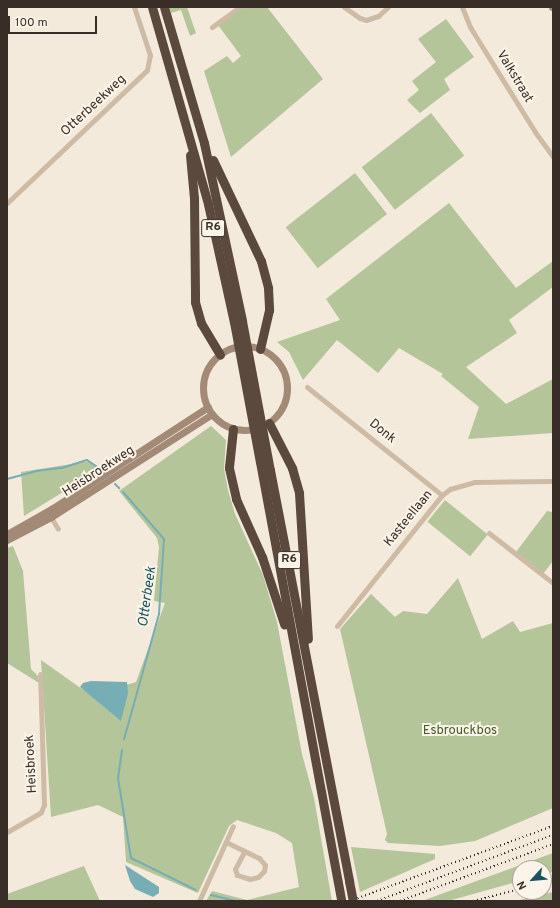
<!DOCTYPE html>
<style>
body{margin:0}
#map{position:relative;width:560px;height:908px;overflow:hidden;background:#f4eadb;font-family:Overpass,sans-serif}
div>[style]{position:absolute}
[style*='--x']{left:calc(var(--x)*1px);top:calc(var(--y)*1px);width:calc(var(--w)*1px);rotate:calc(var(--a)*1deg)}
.green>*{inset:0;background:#b3c599;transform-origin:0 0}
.water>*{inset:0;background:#77adb4}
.stream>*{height:2px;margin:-1px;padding:0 1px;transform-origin:1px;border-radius:1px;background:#77adb4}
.street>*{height:5px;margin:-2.5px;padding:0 2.5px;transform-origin:2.5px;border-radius:2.5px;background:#cebba6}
.secondary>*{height:7px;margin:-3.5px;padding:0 3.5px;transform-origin:3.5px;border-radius:3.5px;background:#a28a77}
.secondary>.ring{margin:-3.5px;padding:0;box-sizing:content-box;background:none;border:7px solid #a28a77;border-radius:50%}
.highway>*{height:9px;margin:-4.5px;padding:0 4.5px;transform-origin:4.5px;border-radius:4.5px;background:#5b493e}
.rail>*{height:2px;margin-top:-1px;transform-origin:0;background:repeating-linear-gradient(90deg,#392e27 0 1px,transparent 0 4px)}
.highway-bridge>*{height:9px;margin:-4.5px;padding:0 4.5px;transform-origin:4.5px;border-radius:4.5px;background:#5b493e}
span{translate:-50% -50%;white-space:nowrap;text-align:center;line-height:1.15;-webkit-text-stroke:4px #fbf4e8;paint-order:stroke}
.shield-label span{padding:1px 3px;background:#fbf4e8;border:1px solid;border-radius:3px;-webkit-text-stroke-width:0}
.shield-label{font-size:12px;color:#392e27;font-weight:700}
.street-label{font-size:13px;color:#392e27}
.park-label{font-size:13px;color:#445a29}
.water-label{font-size:14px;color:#19545e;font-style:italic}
.frame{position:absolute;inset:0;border:8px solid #392e27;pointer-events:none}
.north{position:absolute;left:512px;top:860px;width:40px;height:40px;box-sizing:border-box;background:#fbf4e8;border:1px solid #ada59b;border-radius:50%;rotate:243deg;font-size:11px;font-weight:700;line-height:16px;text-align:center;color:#392e27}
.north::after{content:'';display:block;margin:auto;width:14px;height:18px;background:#19545e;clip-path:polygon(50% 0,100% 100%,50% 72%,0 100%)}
.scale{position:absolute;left:8px;top:16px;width:89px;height:18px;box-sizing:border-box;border:2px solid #392e27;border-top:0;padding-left:5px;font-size:12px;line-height:14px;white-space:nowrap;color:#392e27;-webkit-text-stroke:3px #fbf4e8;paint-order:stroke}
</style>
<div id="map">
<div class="green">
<div style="clip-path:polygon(169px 7px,187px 7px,196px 33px,190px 36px,181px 10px,171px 13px)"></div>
<div style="clip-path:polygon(244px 7px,267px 7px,323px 79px,231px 157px,204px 71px,227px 56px,233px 63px,241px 56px,218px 25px)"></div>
<div style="clip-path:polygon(446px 19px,474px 57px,444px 79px,450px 90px,420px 113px,407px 100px,419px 90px,412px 81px,436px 62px,418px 39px)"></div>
<div style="left:431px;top:113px;width:54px;height:88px;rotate:52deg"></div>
<div style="left:355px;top:173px;width:52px;height:88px;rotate:52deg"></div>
<div style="clip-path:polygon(449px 203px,516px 288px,553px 261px,553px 287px,509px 320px,517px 333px,466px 367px,506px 404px,553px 379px,553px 433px,468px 439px,479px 407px,441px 376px,443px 374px,399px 348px,378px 373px,337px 340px,303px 380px,289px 352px,277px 342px,340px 320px,326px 299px)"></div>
<div style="clip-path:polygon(211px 426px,226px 440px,224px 469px,228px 490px,235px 514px,263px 575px,277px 622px,302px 754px,314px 798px,332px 901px,206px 901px,212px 891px,247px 900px,299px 887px,292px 843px,276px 833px,237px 820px,229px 826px,198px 893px,126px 862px,123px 817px,98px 805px,51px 817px,41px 660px,116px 713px,126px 685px,136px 682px,165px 603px,154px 601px,159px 547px,157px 538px,119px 491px)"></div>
<div style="clip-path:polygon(90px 461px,99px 470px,24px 516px,21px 472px)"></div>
<div style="left:445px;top:500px;width:55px;height:28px;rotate:39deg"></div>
<div style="clip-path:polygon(553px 508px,553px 561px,543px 574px,516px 552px,547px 511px,552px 512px)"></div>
<div style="clip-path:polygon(13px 546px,23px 571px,31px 669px,38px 676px,39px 683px,7px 663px,7px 548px)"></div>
<div style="clip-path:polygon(458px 578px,482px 639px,513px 621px,520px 632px,553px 623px,553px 808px,475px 841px,440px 846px,388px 843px,385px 840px,387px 834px,340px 629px,371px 594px,395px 617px,403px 611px,427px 614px)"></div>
<div style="clip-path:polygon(351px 847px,435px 854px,435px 859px,360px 892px)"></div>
<div style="clip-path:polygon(553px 853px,553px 872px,544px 874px,544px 868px,520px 868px,520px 881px,448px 901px,422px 901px)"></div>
<div style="clip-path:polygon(84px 866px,100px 901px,7px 901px,7px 894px)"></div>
<div style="clip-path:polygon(553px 892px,553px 901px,515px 901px)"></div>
</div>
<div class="water">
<div style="clip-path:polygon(91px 681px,127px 682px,128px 693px,121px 721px,80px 687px,83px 683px)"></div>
<div style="clip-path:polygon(125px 865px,159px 887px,159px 893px,153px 897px,135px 889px,130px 881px)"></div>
</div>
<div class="stream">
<div style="--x:7;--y:479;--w:30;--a:-15"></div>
<div style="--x:36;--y:471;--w:26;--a:-7"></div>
<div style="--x:62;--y:468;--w:26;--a:-18"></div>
<div style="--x:87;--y:460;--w:18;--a:34"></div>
<div style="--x:115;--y:484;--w:6;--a:45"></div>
<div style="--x:123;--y:492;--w:62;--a:48.9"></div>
<div style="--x:164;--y:539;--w:75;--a:93.8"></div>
<div style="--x:159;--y:614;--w:130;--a:105.6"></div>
<div style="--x:122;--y:750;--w:28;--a:98"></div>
<div style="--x:118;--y:778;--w:81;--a:80.8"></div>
<div style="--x:131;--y:858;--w:72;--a:26.2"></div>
<div style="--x:211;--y:895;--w:25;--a:14"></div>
</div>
<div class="street">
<div style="--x:344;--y:7;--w:19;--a:35"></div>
<div style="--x:360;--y:18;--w:6;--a:18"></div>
<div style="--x:366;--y:20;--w:13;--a:-18"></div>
<div style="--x:378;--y:16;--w:13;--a:-42"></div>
<div style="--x:462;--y:7;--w:22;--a:68"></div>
<div style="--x:470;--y:27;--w:123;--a:58.2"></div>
<div style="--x:535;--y:132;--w:31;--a:54"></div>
<div style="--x:212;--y:27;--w:34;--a:-36"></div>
<div style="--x:7;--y:203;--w:193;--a:-43.5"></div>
<div style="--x:147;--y:70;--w:15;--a:-79"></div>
<div style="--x:150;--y:55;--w:51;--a:-108.4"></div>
<div style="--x:307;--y:387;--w:173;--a:38.7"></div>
<div style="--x:49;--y:514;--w:17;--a:59"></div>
<div style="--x:489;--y:533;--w:81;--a:38"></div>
<div style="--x:337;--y:626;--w:168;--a:-51.3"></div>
<div style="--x:442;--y:495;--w:10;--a:-37"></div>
<div style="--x:450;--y:489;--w:26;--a:-16"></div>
<div style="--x:475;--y:482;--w:78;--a:-0.7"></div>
<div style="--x:7;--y:832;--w:39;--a:-30"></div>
<div style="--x:41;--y:812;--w:8;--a:-67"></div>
<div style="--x:44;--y:805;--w:131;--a:-91.7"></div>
<div style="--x:226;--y:842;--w:37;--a:26"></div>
<div style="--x:259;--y:858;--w:9;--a:49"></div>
<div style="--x:265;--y:865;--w:6;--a:99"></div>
<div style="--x:264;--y:871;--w:8;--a:135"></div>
<div style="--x:258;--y:877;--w:8;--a:166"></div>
<div style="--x:250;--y:879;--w:14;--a:-163"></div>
<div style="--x:237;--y:875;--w:6;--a:-108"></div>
<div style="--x:235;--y:869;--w:19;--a:-62"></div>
<div style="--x:199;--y:901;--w:82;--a:-65.6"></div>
</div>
<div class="secondary">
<div style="--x:552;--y:7;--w:1;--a:0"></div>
<div class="ring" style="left:203px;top:346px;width:77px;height:77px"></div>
<div style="--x:7;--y:534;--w:53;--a:-29.5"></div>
<div style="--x:53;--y:508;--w:185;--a:-33.1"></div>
<div style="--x:7;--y:540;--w:50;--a:-27.6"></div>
<div style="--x:51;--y:517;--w:191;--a:-32.6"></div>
</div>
<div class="highway">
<div style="--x:152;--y:7;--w:205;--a:74.1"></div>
<div style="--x:208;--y:204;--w:121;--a:77.6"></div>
<div style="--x:164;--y:7;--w:142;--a:73.6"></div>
<div style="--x:204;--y:143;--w:182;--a:77.9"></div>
<div style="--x:190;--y:155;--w:43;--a:84.7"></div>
<div style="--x:194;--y:198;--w:104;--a:89.4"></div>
<div style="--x:195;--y:302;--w:22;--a:74"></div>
<div style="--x:201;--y:323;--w:37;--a:59"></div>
<div style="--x:213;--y:160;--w:112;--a:64.6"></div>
<div style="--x:261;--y:261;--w:28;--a:75"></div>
<div style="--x:268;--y:288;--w:22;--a:87"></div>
<div style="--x:269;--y:310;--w:40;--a:103"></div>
<div style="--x:269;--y:423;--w:51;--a:62.9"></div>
<div style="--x:292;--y:468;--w:26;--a:74"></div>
<div style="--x:299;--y:493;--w:146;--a:86.5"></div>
<div style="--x:233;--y:429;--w:39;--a:96"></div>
<div style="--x:229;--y:468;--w:32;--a:77"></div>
<div style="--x:236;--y:499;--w:64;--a:65.9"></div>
<div style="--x:262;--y:557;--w:71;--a:71.8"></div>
<div style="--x:260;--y:462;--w:446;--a:79.5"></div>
<div style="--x:270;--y:470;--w:419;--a:79.1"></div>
</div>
<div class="rail">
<div style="--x:544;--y:883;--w:9;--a:-13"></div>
<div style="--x:350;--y:901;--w:216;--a:-20.3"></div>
<div style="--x:377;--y:901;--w:188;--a:-20.6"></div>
<div style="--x:400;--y:901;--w:163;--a:-20.4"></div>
<div style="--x:473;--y:901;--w:49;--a:-14.3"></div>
</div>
<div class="highway-bridge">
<div style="--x:242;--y:321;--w:152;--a:79.4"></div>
<div style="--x:234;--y:322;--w:142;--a:79.5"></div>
<div style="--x:349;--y:881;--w:20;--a:79"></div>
</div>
<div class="shield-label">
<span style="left:213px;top:228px">R6</span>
<span style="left:289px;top:560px">R6</span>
</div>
<div class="street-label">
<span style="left:514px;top:77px;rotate:59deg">Valkstraat</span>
<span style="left:94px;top:106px;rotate:-43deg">Otterbeekweg</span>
<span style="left:382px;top:432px;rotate:39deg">Donk</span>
<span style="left:99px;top:472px;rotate:-33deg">Heisbroekweg</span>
<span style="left:409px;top:519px;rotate:-51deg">Kasteellaan</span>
<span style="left:32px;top:764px;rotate:-93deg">Heisbroek</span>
</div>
<div class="park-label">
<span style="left:460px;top:731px">Esbrouckbos</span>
</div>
<div class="water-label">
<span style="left:148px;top:597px;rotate:-82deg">Otterbeek</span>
</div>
<div class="frame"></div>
<div class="north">N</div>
<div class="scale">100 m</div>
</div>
